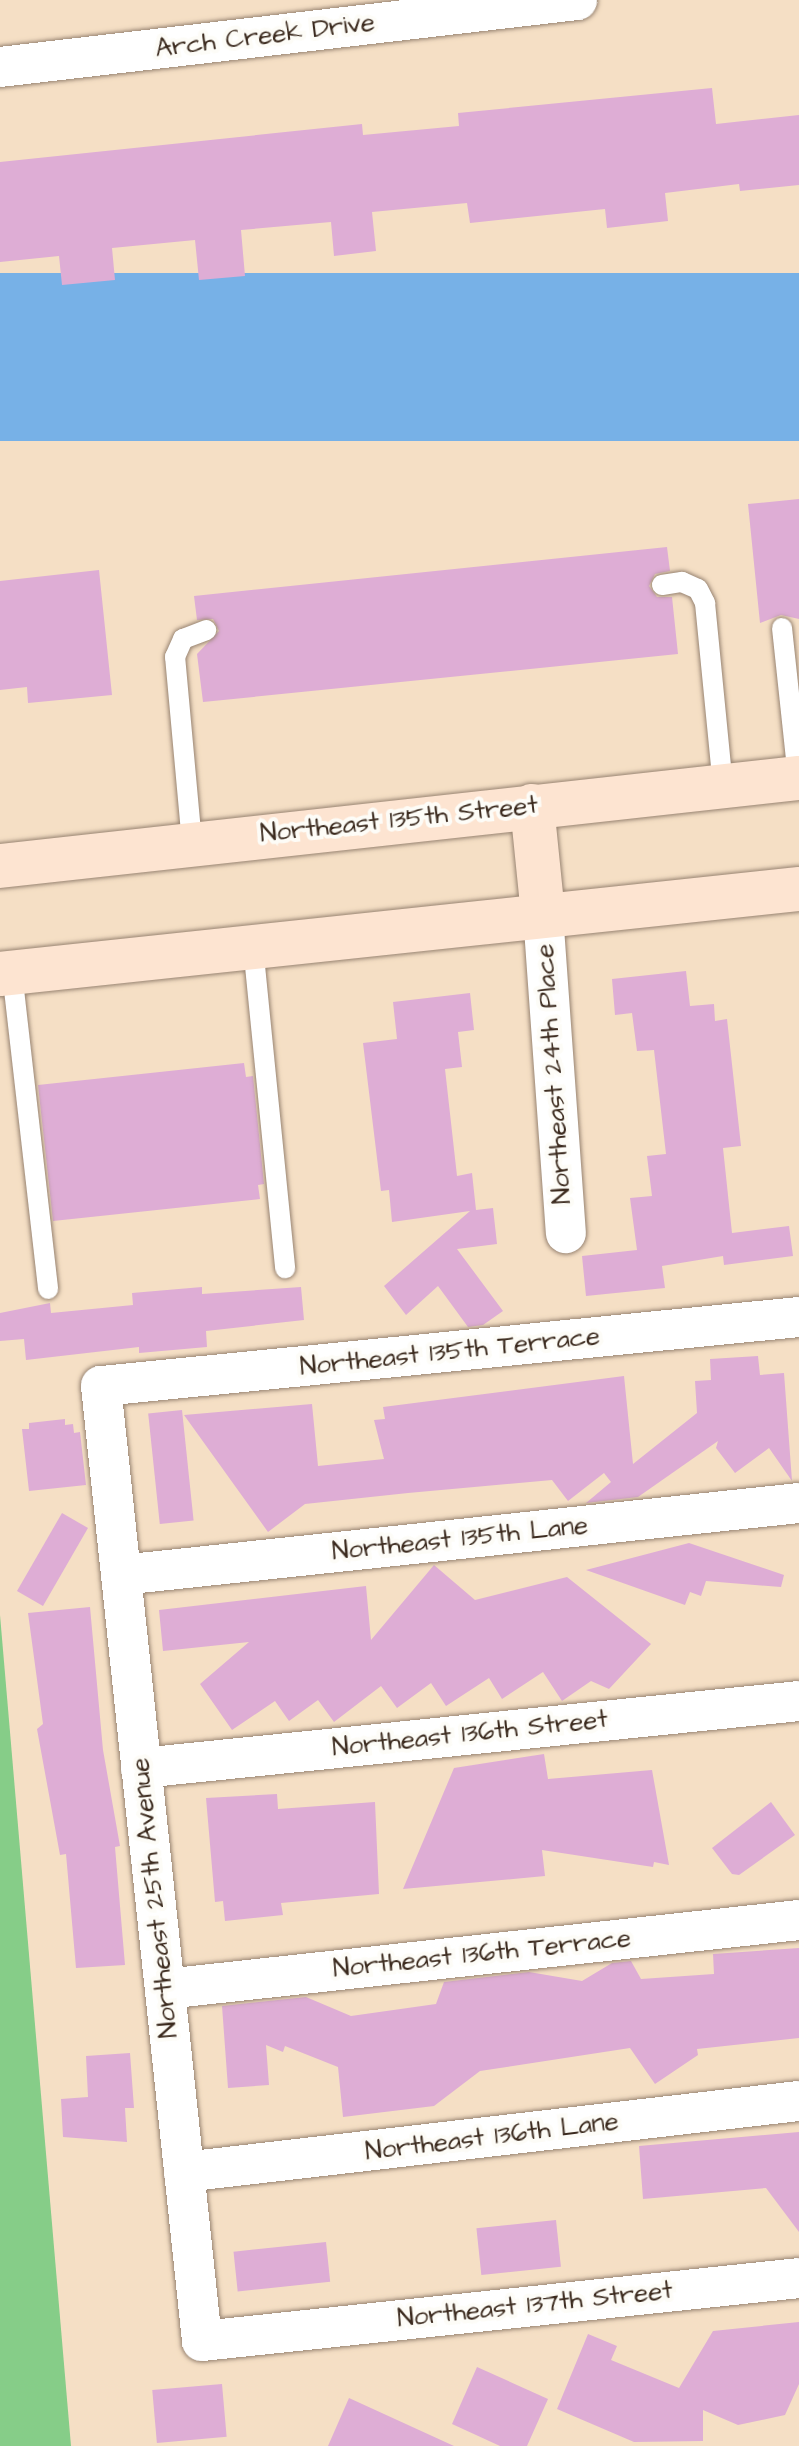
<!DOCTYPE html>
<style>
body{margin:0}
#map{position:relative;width:799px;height:2446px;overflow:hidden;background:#f5dfc5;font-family:"Architects Daughter",sans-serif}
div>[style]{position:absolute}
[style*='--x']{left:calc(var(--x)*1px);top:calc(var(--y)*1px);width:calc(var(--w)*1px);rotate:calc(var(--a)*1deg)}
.green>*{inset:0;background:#86cd88}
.water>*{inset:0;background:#77b1e7;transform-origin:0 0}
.building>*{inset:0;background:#deadd5;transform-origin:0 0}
.roads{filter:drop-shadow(0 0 2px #988472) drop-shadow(0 0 2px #988472)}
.lane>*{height:20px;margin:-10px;padding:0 10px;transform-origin:10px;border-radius:10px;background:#fff}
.street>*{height:40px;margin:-20px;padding:0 20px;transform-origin:20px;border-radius:20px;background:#fff}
.secondary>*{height:44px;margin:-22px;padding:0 22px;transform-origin:22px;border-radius:22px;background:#fde4d1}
span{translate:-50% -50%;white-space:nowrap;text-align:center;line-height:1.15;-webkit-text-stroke:8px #fdfcf7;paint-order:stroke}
.street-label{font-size:26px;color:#3b2a1e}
</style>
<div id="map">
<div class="green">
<div style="clip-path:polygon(0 1615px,71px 2446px,0 2446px)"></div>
</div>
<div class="water">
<div style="left:799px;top:273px;width:168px;height:805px;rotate:90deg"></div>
</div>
<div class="building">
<div style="clip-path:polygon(712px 88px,716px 124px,799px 115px,799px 185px,740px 191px,739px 184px,665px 193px,668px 221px,607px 228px,605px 209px,470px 223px,467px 203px,372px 212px,376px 251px,334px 256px,331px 222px,241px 230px,245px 276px,199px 280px,195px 240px,112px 248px,115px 280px,62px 285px,59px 256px,0 262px,0 162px,362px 124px,363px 135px,459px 126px,458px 113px)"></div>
<div style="clip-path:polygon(799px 499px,799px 619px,781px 615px,760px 623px,748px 504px)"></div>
<div style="clip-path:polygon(667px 547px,670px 571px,655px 574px,649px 586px,657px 597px,672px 597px,678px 654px,203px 702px,197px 654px,219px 631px,213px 619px,197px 620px,194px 596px)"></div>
<div style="clip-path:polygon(99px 570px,112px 695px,28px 703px,27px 687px,0 690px,0 581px)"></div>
<div style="clip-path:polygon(686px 971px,690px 1006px,714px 1004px,715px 1021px,727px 1019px,741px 1146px,723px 1148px,732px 1233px,789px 1226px,793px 1256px,724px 1265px,723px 1256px,662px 1266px,665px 1288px,586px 1296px,582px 1256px,637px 1250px,630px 1198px,652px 1196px,647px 1156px,666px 1154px,654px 1050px,637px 1051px,632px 1013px,615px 1015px,612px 979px)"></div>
<div style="clip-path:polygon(470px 993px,474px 1030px,458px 1032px,462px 1067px,445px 1069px,457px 1176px,472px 1173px,476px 1210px,493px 1208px,497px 1244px,457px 1249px,503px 1311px,483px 1325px,468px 1327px,438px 1286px,406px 1315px,384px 1286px,470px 1211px,392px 1222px,389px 1190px,381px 1191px,363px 1043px,397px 1039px,393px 1002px)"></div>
<div style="clip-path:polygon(244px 1063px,246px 1077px,253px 1076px,264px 1184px,258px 1185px,260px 1199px,53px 1221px,38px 1085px)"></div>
<div style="clip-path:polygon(202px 1287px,202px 1294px,301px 1287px,304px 1320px,206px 1331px,207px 1347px,139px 1353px,139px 1347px,26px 1360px,24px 1339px,0 1341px,0 1313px,50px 1303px,51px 1313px,133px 1305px,132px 1293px)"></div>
<div style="clip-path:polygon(758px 1356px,760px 1375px,784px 1373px,792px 1481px,769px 1448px,735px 1473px,716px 1448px,718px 1441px,638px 1497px,586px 1503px,611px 1482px,604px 1473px,568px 1501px,552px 1480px,408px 1493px,305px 1504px,268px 1532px,184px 1415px,312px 1404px,318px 1466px,384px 1459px,374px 1420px,385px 1419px,383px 1407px,624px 1376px,633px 1464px,697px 1413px,695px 1381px,711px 1380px,710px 1359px)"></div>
<div style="left:182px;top:1410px;width:111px;height:34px;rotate:84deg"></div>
<div style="clip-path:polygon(65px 1419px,65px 1425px,73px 1424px,74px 1433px,80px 1432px,86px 1485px,29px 1491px,22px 1429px,29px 1429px,29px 1423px)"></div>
<div style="left:62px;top:1513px;width:30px;height:90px;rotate:30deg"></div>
<div style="clip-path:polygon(689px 1543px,784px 1575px,781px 1587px,706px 1581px,701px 1596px,690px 1592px,685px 1605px,586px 1570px)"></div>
<div style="clip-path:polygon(434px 1565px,475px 1600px,567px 1577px,651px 1644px,609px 1689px,591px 1681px,562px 1701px,543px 1672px,502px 1699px,489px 1678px,446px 1706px,431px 1683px,397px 1708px,381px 1686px,334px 1722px,318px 1700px,289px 1721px,275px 1701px,232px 1730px,200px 1684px,249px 1642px,163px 1651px,159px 1610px,366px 1586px,371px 1640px)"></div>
<div style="clip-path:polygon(90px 1607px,103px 1750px,120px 1846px,115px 1847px,125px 1965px,76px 1968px,66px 1854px,60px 1855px,37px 1729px,43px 1724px,28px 1613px)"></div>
<div style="clip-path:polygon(544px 1754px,548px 1779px,652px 1770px,669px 1865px,654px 1862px,653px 1867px,542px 1850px,545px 1876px,403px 1889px,454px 1768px)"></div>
<div style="clip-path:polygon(277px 1794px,278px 1809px,375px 1802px,379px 1894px,281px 1903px,283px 1915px,225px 1921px,223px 1901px,215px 1902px,206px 1798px)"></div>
<div style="clip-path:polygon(771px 1802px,795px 1835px,739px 1875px,732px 1874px,712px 1848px)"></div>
<div style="clip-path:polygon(799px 1948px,799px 2038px,697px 2049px,698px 2055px,655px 2084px,630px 2048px,480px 2071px,434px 2106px,343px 2117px,338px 2067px,285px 2046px,283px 2052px,266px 2045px,269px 2085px,228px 2088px,222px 2006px,306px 1997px,351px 2016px,436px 2004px,444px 1982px,529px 1972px,582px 1981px,612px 1963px,631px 1961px,641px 1979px,714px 1974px,713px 1954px)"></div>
<div style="clip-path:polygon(130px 2053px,134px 2108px,125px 2108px,127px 2142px,63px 2137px,61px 2099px,88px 2097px,86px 2056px)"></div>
<div style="clip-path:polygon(799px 2132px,799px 2232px,766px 2188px,643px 2199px,639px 2146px)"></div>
<div style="left:556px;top:2220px;width:47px;height:80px;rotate:84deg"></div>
<div style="left:326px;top:2242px;width:40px;height:93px;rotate:84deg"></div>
<div style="clip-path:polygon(799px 2322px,799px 2384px,785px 2415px,738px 2425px,703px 2410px,703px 2441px,634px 2442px,557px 2409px,588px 2334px,617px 2346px,611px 2360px,679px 2388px,713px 2331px)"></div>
<div style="clip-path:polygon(477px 2367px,548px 2399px,527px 2446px,500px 2446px,452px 2424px)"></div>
<div style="left:222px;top:2384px;width:53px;height:70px;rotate:85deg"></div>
<div style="clip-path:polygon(349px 2398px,454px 2446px,328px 2446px)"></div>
</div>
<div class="roads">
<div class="lane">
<div style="--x:662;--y:585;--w:20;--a:-9"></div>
<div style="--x:682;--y:582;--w:17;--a:24"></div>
<div style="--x:698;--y:589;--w:16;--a:63"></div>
<div style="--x:705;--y:603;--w:184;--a:84.4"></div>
<div style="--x:782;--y:628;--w:151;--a:83.9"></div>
<div style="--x:192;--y:843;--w:187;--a:-95.2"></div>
<div style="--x:175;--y:657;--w:20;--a:-66"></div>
<div style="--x:183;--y:639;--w:25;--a:-21"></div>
<div style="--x:253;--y:946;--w:324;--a:84.3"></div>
<div style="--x:12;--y:972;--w:319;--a:83.5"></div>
</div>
<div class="street">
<div style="--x:0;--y:67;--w:581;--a:-6.62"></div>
<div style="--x:543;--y:914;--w:320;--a:85.9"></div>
<div style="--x:799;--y:1317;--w:701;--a:174.35"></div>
<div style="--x:101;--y:1386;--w:960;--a:83.96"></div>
<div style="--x:202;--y:2341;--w:600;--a:-6.02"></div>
<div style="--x:121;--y:1575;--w:682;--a:-6.06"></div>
<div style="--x:141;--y:1768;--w:661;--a:-5.81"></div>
<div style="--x:165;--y:1989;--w:638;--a:-6.21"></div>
<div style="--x:184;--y:2172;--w:619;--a:-6.59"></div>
</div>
<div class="secondary">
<div style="--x:532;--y:806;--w:109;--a:84.2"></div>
<div style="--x:0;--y:866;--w:804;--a:-6.29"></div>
<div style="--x:0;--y:974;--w:804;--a:-6.07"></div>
</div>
</div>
<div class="street-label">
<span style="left:265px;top:36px;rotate:-7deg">Arch Creek Drive</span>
<span style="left:399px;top:820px;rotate:-6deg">Northeast 135th Street</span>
<span style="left:554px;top:1074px;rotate:-94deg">Northeast 24th Place</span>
<span style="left:450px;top:1352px;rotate:-6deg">Northeast 135th Terrace</span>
<span style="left:460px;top:1539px;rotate:-6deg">Northeast 135th Lane</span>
<span style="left:470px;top:1734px;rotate:-6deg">Northeast 136th Street</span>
<span style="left:155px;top:1898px;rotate:-96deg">Northeast 25th Avenue</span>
<span style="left:482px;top:1954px;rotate:-6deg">Northeast 136th Terrace</span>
<span style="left:492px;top:2137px;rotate:-7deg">Northeast 136th Lane</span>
<span style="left:535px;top:2305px;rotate:-6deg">Northeast 137th Street</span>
</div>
</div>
